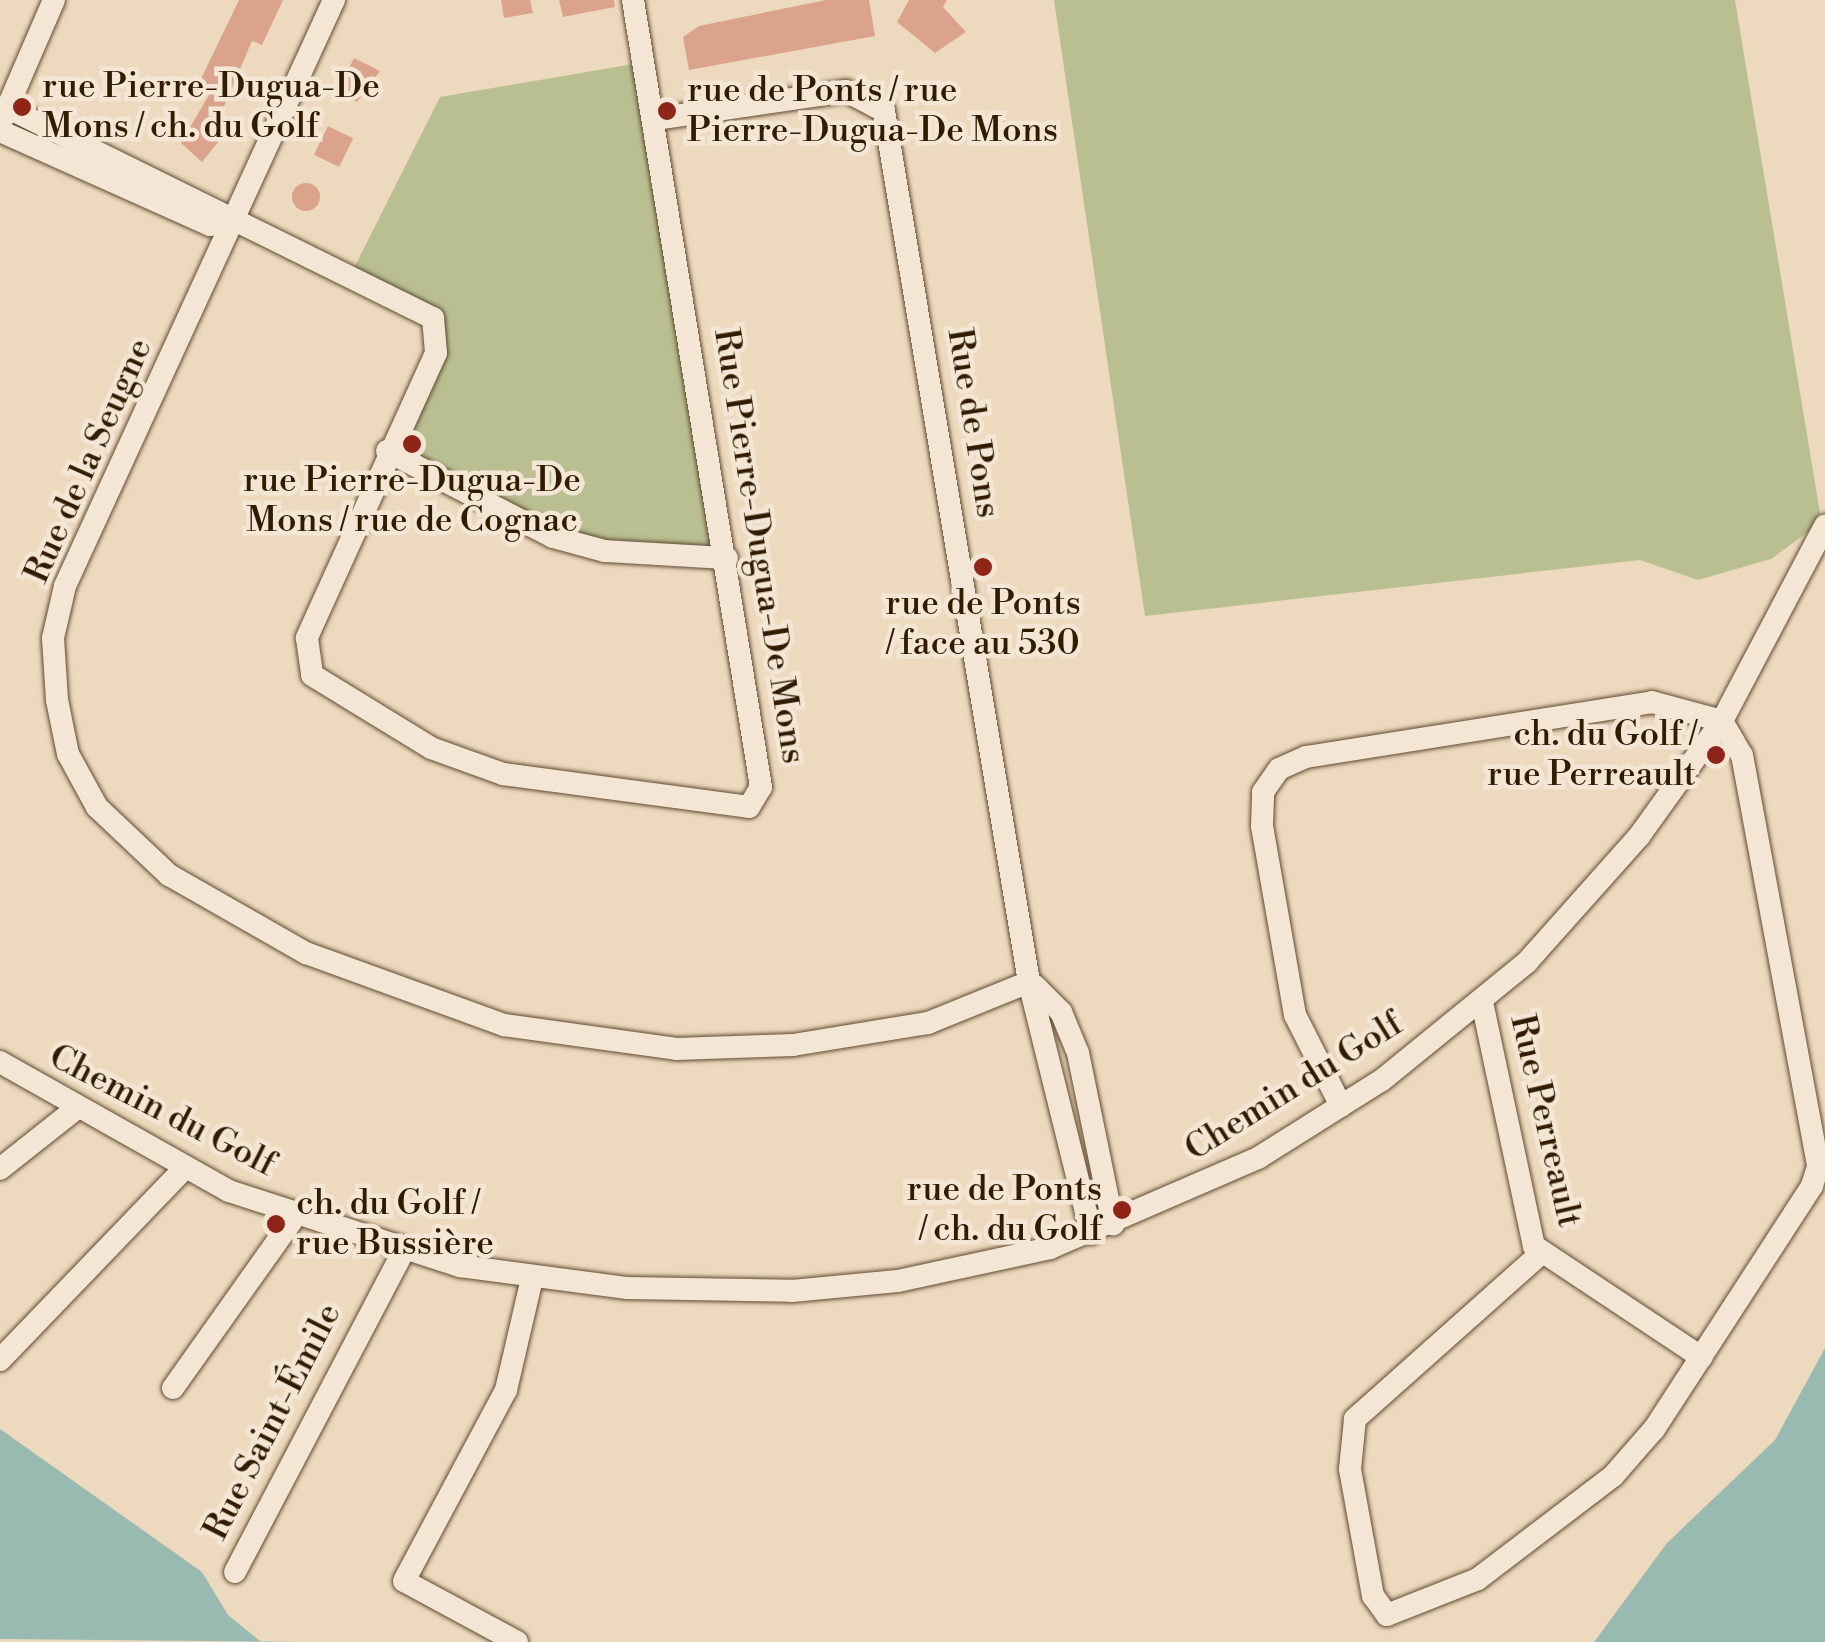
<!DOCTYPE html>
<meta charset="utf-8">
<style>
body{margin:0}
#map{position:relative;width:1825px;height:1642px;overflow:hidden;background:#edd9be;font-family:"Libre Bodoni",serif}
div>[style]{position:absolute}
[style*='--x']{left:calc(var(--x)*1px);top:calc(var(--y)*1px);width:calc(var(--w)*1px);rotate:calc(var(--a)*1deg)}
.green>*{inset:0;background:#b9bf91}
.water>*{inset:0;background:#99bab0}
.building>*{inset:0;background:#dba38b;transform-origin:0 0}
.round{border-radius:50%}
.roads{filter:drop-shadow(0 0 2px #604b30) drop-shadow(0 0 2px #604b30)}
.minor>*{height:22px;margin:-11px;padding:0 11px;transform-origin:11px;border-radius:11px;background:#f3e6d5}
.dots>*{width:28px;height:28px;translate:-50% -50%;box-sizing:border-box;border:5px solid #f3e6d5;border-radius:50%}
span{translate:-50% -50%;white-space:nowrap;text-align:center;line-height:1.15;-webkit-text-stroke:9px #f3e6d5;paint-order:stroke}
.poi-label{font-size:35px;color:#311c00}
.left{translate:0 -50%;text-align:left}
.right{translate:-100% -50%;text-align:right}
.street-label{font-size:35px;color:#311c00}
</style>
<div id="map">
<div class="green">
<div style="clip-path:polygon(1054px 0,1735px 0,1820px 513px,1808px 532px,1771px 559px,1698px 580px,1640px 560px,1145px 616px)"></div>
<div style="clip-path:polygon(645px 62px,727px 558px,605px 551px,387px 451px,437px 336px,351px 274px,440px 97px)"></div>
</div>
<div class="water">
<div style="clip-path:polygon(1825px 1348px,1825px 1642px,1594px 1642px,1667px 1543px,1775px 1440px)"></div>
<div style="clip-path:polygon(0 1429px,202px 1572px,228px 1615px,260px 1641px,303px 1642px,0 1639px)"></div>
</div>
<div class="building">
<div style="clip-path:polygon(239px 0,283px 0,262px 45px,252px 41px,222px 111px,227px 131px,202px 162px,181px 143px,210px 93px,197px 87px)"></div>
<div style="clip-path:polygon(501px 0,530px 0,533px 13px,504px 18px)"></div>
<div style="clip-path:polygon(559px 0,614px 0,615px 7px,563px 17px)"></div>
<div style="clip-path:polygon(826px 0,869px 0,875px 36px,689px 70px,683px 37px,699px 26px)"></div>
<div style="clip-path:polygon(909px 0,947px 0,943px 7px,966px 32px,935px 53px,897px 22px)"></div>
<div style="clip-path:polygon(354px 58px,380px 71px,357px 102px,337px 91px)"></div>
<div style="left:328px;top:126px;width:28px;height:32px;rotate:26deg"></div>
<div class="round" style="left:292px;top:183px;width:28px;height:28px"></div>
</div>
<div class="roads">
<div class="minor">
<div style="--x:334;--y:0;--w:645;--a:114.66"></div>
<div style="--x:65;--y:586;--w:53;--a:103"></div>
<div style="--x:53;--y:638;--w:62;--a:86.3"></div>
<div style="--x:57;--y:700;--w:55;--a:78.5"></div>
<div style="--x:68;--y:754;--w:60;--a:61.3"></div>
<div style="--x:97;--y:807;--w:99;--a:43.4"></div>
<div style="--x:169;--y:875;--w:158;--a:29.7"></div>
<div style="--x:306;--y:953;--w:211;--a:20"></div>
<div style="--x:504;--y:1025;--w:174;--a:7.9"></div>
<div style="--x:676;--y:1049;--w:117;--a:-2"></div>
<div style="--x:793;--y:1045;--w:137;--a:-9.3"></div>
<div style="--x:928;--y:1023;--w:109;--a:-22.1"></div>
<div style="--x:8;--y:108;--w:474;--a:26.3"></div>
<div style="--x:433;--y:318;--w:35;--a:85"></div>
<div style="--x:436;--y:353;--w:313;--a:114.4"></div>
<div style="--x:307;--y:638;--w:37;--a:82"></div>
<div style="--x:312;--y:675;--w:140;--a:31.5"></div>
<div style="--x:431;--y:748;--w:77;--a:19.9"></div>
<div style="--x:503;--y:774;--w:248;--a:7.6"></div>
<div style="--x:749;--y:807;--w:23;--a:-59"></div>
<div style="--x:761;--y:787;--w:797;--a:-99.24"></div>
<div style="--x:655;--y:119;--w:193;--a:-8.3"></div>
<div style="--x:846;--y:91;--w:43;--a:27.8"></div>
<div style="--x:884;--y:111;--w:883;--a:80.55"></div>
<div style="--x:1029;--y:982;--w:259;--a:76.1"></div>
<div style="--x:2;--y:120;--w:131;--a:-66.6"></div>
<div style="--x:0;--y:131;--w:230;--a:24.1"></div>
<div style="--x:210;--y:225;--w:24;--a:-9"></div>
<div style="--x:387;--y:451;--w:187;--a:27.4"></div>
<div style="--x:553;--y:537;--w:54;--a:15.1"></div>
<div style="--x:605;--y:551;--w:122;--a:3.3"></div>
<div style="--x:1035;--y:986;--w:37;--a:45"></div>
<div style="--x:1061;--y:1012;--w:44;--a:67.5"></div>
<div style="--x:1078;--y:1053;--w:175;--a:78.4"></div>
<div style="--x:1482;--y:1002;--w:249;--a:78"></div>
<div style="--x:1534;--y:1246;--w:201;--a:33.6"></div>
<div style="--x:0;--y:1062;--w:263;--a:29.4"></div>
<div style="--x:229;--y:1191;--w:243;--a:18"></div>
<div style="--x:460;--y:1266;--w:169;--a:7.5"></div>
<div style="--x:628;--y:1288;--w:164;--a:1"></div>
<div style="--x:792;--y:1291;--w:106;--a:-5.4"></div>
<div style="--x:898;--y:1281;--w:156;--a:-12.2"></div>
<div style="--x:1050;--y:1248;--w:227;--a:-23.4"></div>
<div style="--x:1258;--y:1158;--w:146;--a:-32.2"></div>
<div style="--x:1382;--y:1080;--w:187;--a:-39.1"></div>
<div style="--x:1527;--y:962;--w:170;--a:-48.3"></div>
<div style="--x:1640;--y:835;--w:140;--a:-54.3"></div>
<div style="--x:1722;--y:721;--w:221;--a:-62.2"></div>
<div style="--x:1341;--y:1106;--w:102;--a:-116.8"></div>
<div style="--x:1295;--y:1015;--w:192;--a:-99.9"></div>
<div style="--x:1262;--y:826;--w:34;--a:-88"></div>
<div style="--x:1263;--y:792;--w:28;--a:-55"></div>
<div style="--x:1279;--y:769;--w:30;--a:-24"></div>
<div style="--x:1306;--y:757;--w:350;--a:-9"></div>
<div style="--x:1652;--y:702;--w:73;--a:15.2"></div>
<div style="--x:1722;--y:721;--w:39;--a:60"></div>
<div style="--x:1742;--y:755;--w:419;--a:79.5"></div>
<div style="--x:1818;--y:1167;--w:20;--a:108"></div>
<div style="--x:1812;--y:1186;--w:290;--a:123"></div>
<div style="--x:1654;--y:1429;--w:62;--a:131.1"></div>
<div style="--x:1613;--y:1476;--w:170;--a:142.7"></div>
<div style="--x:1478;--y:1579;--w:98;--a:158.4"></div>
<div style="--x:1387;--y:1615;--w:24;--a:-126"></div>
<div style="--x:1373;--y:1596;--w:129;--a:-100.3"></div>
<div style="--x:1350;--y:1469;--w:50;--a:-84.3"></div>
<div style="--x:1355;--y:1419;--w:248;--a:-41.7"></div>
<div style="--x:0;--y:1169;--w:98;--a:-38.4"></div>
<div style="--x:0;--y:1360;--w:268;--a:-46.1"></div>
<div style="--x:173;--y:1388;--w:212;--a:-54.6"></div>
<div style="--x:235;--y:1572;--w:361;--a:-62.3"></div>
<div style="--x:517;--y:1642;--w:128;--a:-151.6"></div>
<div style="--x:404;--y:1581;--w:217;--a:-61.9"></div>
<div style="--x:506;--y:1390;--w:115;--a:-76.9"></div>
</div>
</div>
<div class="dots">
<div style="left:22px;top:107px;background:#8f2418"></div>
<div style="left:667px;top:111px;background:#8f2418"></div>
<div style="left:412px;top:444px;background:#8f2418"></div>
<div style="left:983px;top:567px;background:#8f2418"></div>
<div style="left:1716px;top:755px;background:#8f2418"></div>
<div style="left:1122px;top:1210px;background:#8f2418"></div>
<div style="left:276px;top:1224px;background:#8f2418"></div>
</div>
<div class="poi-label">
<span class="left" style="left:42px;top:107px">rue Pierre-Dugua-De<br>Mons / ch. du Golf</span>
<span class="left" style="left:687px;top:111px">rue de Ponts / rue<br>Pierre-Dugua-De Mons</span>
<span style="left:412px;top:501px">rue Pierre-Dugua-De<br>Mons / rue de Cognac</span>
<span style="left:983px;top:624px">rue de Ponts<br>/ face au 530</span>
<span class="right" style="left:1696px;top:755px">ch. du Golf /<br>rue Perreault</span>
<span class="right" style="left:1102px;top:1210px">rue de Ponts<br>/ ch. du Golf</span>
<span class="left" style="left:296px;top:1224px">ch. du Golf /<br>rue Bussière</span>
</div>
<div class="street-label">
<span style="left:973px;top:423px;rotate:81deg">Rue de Pons</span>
<span style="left:89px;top:461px;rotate:-66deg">Rue de la Seugne</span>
<span style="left:759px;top:546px;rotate:81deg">Rue Pierre-Dugua-De Mons</span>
<span style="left:1294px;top:1087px;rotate:-32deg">Chemin du Golf</span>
<span style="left:162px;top:1111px;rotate:27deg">Chemin du Golf</span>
<span style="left:1545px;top:1121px;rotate:77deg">Rue Perreault</span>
<span style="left:273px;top:1422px;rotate:-63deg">Rue Saint-Émile</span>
</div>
</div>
